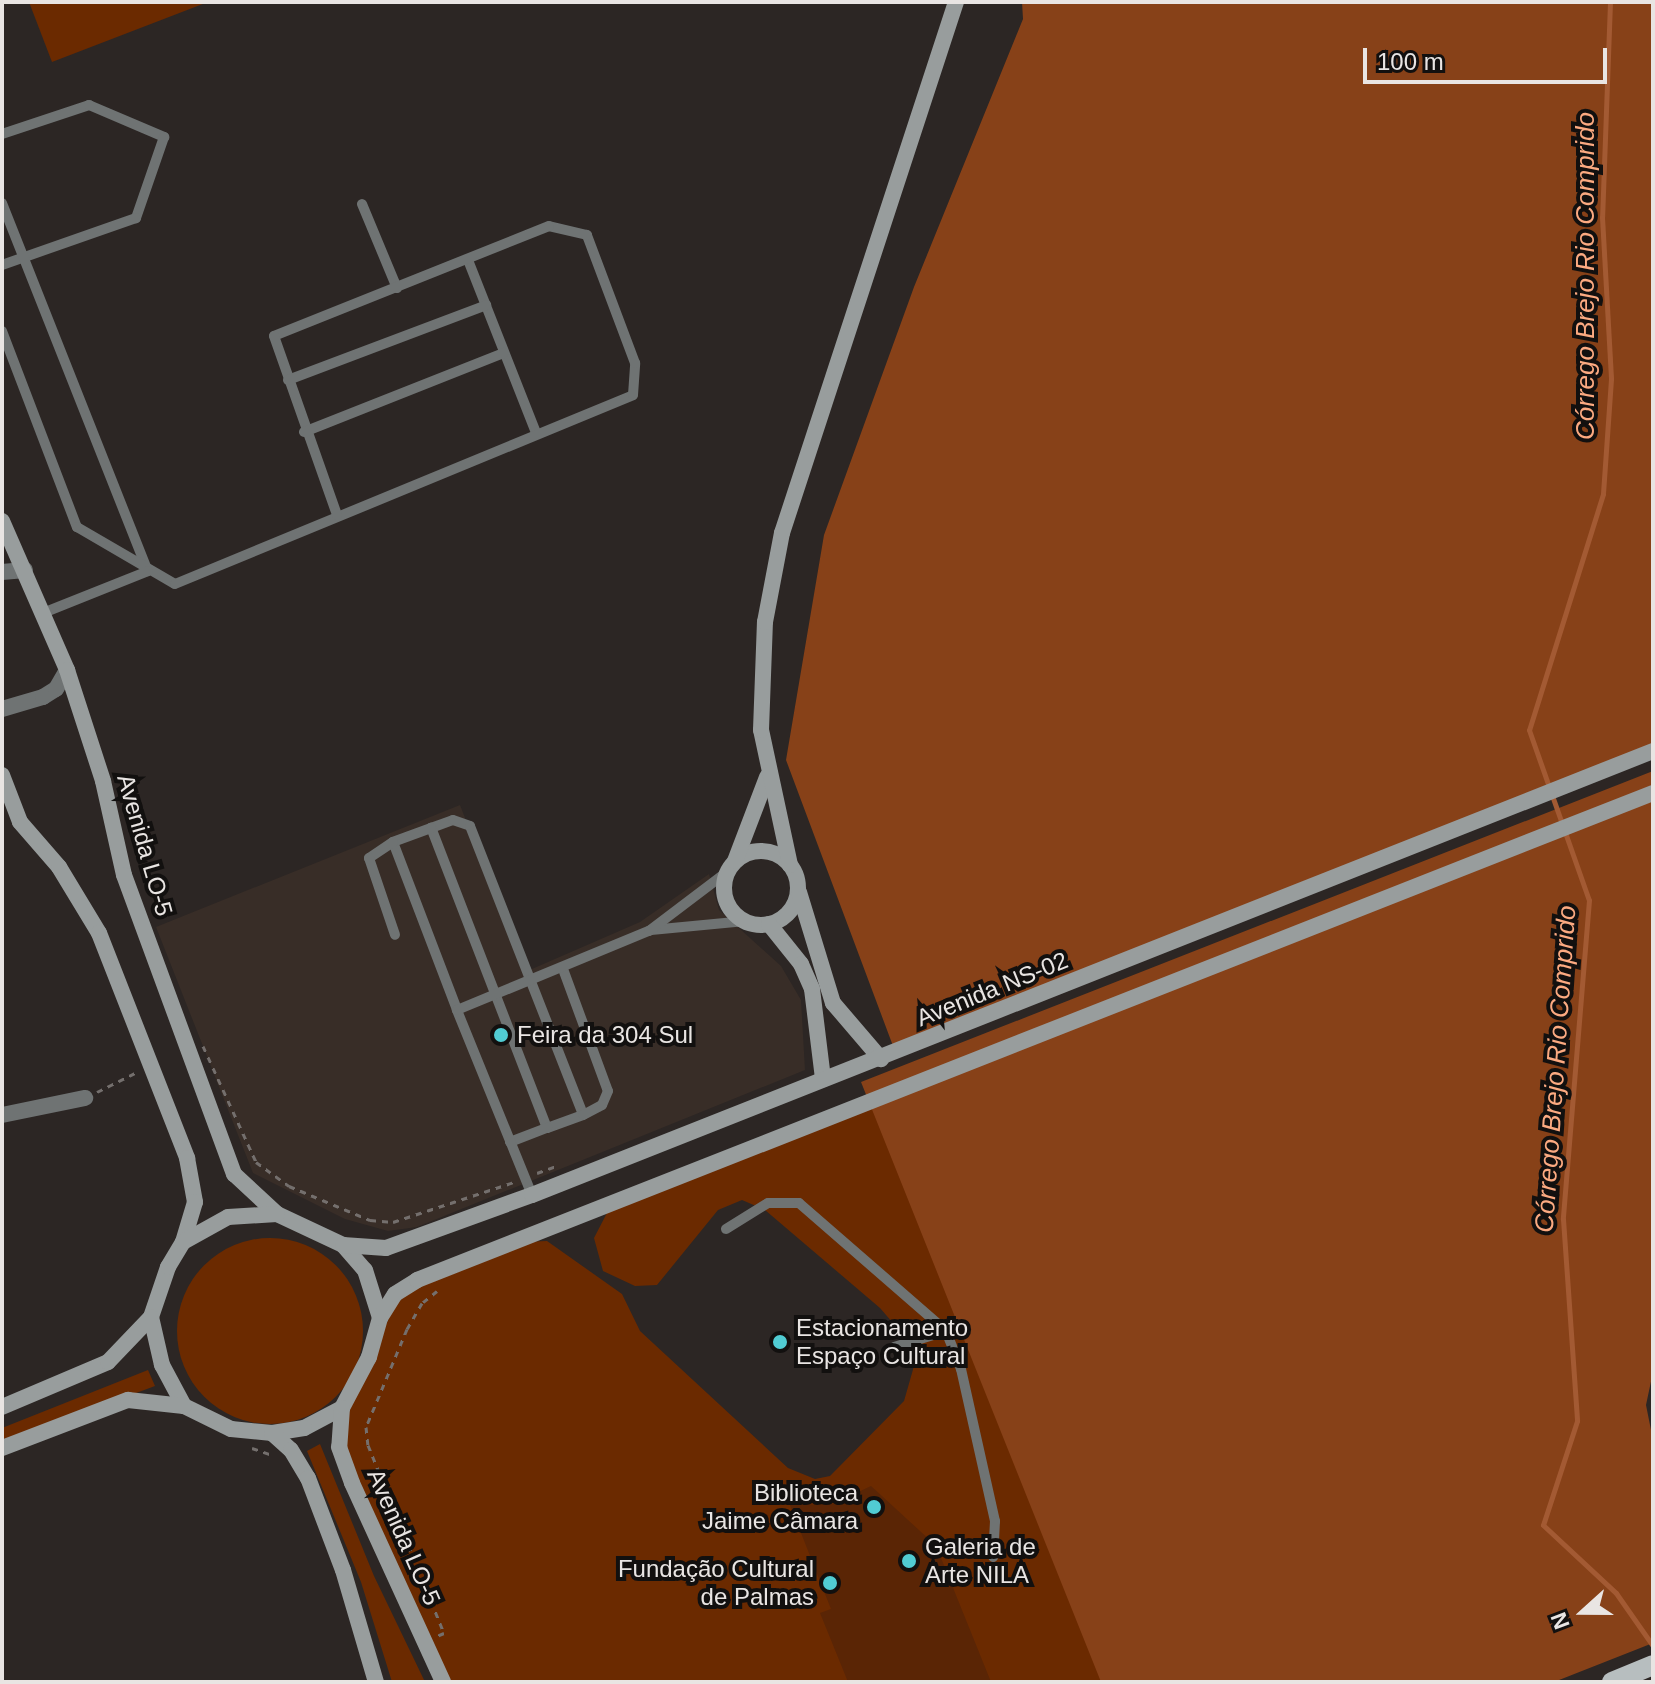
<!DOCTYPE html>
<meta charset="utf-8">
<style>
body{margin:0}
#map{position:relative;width:1655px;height:1684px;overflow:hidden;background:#2c2624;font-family:Arial,sans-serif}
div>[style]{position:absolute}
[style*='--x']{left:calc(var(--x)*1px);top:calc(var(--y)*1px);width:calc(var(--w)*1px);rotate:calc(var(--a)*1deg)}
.built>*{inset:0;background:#382d27}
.green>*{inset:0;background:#6b2a00}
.round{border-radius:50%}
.forest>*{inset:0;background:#874118}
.stream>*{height:5px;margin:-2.5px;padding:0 2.5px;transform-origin:2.5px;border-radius:2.5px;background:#a35a33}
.building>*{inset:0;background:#5a2505}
.path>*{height:3px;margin-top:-1.5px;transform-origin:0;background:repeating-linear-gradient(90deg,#746f6d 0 6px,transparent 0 12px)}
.lane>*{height:10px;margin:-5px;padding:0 5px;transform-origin:5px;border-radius:5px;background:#6f7373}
.street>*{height:16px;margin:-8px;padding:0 8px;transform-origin:8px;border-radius:8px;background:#6f7373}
.secondary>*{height:16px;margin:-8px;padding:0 8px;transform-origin:8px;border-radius:8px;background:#989d9d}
.secondary>.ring{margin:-8px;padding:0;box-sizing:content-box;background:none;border:16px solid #989d9d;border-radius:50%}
.primary>*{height:20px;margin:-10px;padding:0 10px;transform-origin:10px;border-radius:10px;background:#b7bebf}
.dots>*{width:22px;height:22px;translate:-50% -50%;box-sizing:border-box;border:4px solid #12100f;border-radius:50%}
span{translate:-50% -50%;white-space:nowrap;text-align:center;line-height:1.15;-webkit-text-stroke:8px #12100f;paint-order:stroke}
.street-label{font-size:24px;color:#e9e5e3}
.poi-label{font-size:24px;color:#e9e5e3}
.left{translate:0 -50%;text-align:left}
.right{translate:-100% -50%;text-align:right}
.water-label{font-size:26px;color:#fcaa81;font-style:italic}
.frame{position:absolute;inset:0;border:4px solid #e9e5e3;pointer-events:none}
.north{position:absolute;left:1543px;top:1572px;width:80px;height:80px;-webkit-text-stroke:6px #12100f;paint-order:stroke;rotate:249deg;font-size:22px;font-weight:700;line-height:32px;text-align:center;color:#e9e5e3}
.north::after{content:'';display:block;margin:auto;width:28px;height:36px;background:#e9e5e3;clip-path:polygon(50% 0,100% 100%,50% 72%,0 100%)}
.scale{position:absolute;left:1363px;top:48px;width:244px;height:36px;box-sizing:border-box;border:4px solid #e9e5e3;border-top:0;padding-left:10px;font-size:24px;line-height:28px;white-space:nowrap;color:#e9e5e3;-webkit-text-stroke:6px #12100f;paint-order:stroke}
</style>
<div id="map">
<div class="built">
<div style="clip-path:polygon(460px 805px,525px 972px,640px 922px,709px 874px,719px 910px,781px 966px,801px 1000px,805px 1070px,417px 1227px,388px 1231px,345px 1219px,253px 1173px,156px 927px)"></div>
</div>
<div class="green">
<div style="clip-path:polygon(29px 2px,208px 2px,52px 62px)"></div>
<div style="clip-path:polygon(881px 1102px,1113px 1682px,449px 1682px,343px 1447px,347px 1410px,398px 1298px,419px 1283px,522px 1242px,547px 1241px,622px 1294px,640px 1331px,788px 1468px,815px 1479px,830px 1476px,904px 1401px,918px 1352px,880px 1308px,765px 1210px,742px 1200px,718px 1210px,657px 1285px,635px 1286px,603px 1271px,594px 1238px,609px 1209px)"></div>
<div class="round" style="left:177px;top:1238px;width:186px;height:186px"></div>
<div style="clip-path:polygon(148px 1370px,155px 1386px,2px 1443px,2px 1428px)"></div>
<div style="clip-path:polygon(320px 1444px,374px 1576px,425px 1682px,392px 1682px,361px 1582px,307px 1451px)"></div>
</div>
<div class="forest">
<div style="clip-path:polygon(1022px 2px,1653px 2px,1653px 751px,896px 1054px,786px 760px,824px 535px,914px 287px,1023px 19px)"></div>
<div style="clip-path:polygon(1653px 771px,1653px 1372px,1646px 1405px,1653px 1440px,1653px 1643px,1554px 1682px,1101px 1682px,861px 1082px)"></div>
</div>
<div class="stream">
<div style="--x:1610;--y:2;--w:215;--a:92.1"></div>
<div style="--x:1602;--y:217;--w:162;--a:86.8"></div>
<div style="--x:1611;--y:379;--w:115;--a:94"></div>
<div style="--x:1603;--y:494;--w:247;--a:107.4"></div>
<div style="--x:1529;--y:730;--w:180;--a:70.6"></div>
<div style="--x:1589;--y:900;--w:320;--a:94.7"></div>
<div style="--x:1563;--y:1219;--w:202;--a:86"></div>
<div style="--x:1577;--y:1421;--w:109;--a:108.1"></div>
<div style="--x:1543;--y:1525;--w:100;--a:43"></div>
<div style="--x:1616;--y:1593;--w:65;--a:55.1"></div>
</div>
<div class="building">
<div style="clip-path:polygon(871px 1486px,945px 1554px,941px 1558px,991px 1682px,848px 1682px,820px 1613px,831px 1609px,790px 1505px,833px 1504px)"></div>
</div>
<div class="path">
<div style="--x:203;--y:1046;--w:128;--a:65.4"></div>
<div style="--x:256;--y:1162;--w:41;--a:36"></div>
<div style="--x:289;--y:1186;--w:88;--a:22.8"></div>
<div style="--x:370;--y:1220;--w:23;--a:5"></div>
<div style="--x:393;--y:1222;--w:127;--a:-18.3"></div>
<div style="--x:97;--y:1092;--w:45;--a:-26.6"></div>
<div style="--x:537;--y:1173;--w:23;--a:-20"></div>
<div style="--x:437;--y:1291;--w:19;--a:141"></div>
<div style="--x:422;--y:1303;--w:30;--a:120"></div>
<div style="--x:407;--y:1329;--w:106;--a:112.7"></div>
<div style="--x:366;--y:1427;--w:18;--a:84"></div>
<div style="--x:368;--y:1445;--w:203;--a:68"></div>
<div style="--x:444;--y:1633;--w:8;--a:157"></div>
<div style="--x:252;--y:1448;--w:21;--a:19"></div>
</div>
<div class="lane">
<div style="--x:2;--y:134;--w:92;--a:-18.4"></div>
<div style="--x:89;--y:105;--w:82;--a:23.1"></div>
<div style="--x:164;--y:137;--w:86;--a:109.1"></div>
<div style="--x:136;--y:218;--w:142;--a:160.7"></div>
<div style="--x:2;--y:203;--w:396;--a:68.4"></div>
<div style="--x:362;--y:204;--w:91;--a:67.4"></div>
<div style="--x:468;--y:260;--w:186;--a:68.5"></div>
<div style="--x:2;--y:331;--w:210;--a:69.1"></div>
<div style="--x:77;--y:527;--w:113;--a:30.2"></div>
<div style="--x:175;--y:584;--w:495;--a:-22.4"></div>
<div style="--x:633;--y:395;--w:32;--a:-86"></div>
<div style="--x:635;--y:363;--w:137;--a:-110.6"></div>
<div style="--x:587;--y:235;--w:39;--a:-167"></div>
<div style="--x:549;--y:226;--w:296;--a:158.2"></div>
<div style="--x:274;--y:336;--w:190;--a:70.6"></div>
<div style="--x:288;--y:380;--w:212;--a:-20.7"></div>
<div style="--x:304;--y:432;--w:215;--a:-21.6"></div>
<div style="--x:43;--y:613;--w:113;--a:-21.8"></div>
<div style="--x:431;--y:828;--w:23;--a:-20"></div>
<div style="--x:453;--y:820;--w:18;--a:19"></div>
<div style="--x:470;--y:826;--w:310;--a:68.6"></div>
<div style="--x:583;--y:1115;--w:38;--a:160"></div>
<div style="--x:547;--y:1128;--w:322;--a:-111.1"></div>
<div style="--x:431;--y:828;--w:40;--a:159.8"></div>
<div style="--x:393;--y:842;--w:180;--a:69.1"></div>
<div style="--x:393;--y:842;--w:29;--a:146"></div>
<div style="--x:369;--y:858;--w:81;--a:71.3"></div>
<div style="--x:651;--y:930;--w:95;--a:-5.4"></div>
<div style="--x:563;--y:969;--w:130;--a:69.8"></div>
<div style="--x:608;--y:1091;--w:15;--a:113"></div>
<div style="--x:602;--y:1105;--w:21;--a:152"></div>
<div style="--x:510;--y:1142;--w:40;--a:-21"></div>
<div style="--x:532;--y:1195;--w:200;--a:-112.1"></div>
<div style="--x:457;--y:1010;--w:208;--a:-22.4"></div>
<div style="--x:649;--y:931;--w:99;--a:-37.2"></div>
<div style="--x:726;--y:1229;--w:49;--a:-31.8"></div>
<div style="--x:768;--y:1203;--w:31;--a:0"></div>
<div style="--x:799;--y:1203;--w:195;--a:41"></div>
<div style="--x:946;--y:1331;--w:41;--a:68.5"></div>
<div style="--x:961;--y:1369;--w:156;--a:77.4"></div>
<div style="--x:995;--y:1521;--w:36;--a:93"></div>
<div style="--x:894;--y:1347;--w:54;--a:-17.1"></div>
</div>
<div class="street">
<div style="--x:2;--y:572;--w:23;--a:-5"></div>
<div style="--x:2;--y:709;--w:43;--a:-16.3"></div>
<div style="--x:43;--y:697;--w:15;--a:-32"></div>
<div style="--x:56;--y:689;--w:22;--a:-60"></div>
<div style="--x:2;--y:1115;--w:85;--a:-11.6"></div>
</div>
<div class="secondary">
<div style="--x:2;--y:521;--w:163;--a:66.4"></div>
<div style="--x:67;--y:670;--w:117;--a:72"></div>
<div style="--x:103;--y:781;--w:96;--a:77.4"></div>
<div style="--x:124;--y:875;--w:319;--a:69.8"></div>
<div style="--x:234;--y:1174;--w:59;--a:42.9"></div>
<div style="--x:2;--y:775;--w:50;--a:69"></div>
<div style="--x:20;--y:822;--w:60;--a:49.1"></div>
<div style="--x:59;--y:867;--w:77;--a:58.8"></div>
<div style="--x:99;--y:933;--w:242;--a:68.6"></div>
<div style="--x:187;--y:1158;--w:45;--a:79.7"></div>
<div style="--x:195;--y:1202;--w:42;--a:106.7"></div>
<div class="ring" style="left:724px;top:851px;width:58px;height:58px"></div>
<div style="--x:735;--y:861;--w:90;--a:-69.1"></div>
<div style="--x:790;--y:865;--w:138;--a:-102.1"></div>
<div style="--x:761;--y:730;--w:108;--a:-87.9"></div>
<div style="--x:765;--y:622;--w:91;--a:-79.2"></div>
<div style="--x:782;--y:533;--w:559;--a:-71.86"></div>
<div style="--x:799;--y:892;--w:116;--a:73"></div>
<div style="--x:833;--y:1003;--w:74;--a:49.4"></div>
<div style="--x:769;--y:924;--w:51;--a:51.3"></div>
<div style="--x:801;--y:964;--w:27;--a:66"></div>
<div style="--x:812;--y:989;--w:91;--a:83"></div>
<div style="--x:277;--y:1214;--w:73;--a:25.2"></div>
<div style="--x:343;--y:1245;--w:33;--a:49"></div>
<div style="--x:365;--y:1270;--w:50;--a:72.6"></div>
<div style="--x:380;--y:1318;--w:41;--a:105.8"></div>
<div style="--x:369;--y:1357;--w:58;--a:117.9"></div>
<div style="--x:342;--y:1408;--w:43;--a:152.2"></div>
<div style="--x:304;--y:1428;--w:32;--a:171"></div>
<div style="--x:272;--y:1433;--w:41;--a:-174.4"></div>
<div style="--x:231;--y:1429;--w:52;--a:-153.9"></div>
<div style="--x:184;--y:1406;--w:47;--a:-118.2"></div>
<div style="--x:162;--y:1365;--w:49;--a:-102.9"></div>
<div style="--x:151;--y:1317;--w:53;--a:-71.2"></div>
<div style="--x:168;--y:1267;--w:29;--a:-59"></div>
<div style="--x:183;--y:1242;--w:51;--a:-29.1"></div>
<div style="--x:228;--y:1217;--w:49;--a:-3.5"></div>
<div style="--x:343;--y:1245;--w:43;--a:4"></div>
<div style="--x:386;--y:1248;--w:155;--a:-20"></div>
<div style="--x:532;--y:1195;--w:1206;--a:-21.61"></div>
<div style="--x:380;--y:1318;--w:28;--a:-58"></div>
<div style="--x:395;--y:1294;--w:26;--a:-32"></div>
<div style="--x:417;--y:1280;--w:1328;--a:-21.51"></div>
<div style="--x:2;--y:1407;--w:115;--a:-23"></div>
<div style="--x:108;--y:1362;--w:62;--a:-46.3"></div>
<div style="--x:342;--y:1408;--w:39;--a:94"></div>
<div style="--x:339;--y:1447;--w:38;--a:70"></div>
<div style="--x:352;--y:1483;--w:219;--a:65.4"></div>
<div style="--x:272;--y:1433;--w:25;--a:42"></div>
<div style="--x:291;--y:1450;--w:33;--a:59"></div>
<div style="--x:308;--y:1478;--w:98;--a:69.2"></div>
<div style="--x:343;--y:1570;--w:117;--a:73.6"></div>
<div style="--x:2;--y:1448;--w:135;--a:-20.9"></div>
<div style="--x:128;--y:1400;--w:56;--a:6.1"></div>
</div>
<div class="primary">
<div style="--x:1612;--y:1682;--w:44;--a:-22.5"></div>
</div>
<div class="dots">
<div style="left:501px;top:1035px;background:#51ccd3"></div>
<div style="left:780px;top:1342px;background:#51ccd3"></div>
<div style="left:874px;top:1507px;background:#51ccd3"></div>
<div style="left:909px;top:1561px;background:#51ccd3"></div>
<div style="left:830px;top:1583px;background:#51ccd3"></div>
</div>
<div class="street-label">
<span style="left:145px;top:845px;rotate:74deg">Avenida LO-5</span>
<span style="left:992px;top:989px;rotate:-22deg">Avenida NS-02</span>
<span style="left:404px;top:1537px;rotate:66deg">Avenida LO-5</span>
</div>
<div class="poi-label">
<span class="left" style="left:517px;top:1035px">Feira da 304 Sul</span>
<span class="left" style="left:796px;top:1342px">Estacionamento<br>Espaço Cultural</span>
<span class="right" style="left:858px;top:1507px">Biblioteca<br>Jaime Câmara</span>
<span class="left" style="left:925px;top:1561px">Galeria de<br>Arte NILA</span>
<span class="right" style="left:814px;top:1583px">Fundação Cultural<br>de Palmas</span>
</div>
<div class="water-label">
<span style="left:1586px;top:276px;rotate:-90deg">Córrego Brejo Rio Comprido</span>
<span style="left:1556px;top:1069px;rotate:-86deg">Córrego Brejo Rio Comprido</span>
</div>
<div class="frame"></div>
<div class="north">N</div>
<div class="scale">100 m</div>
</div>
